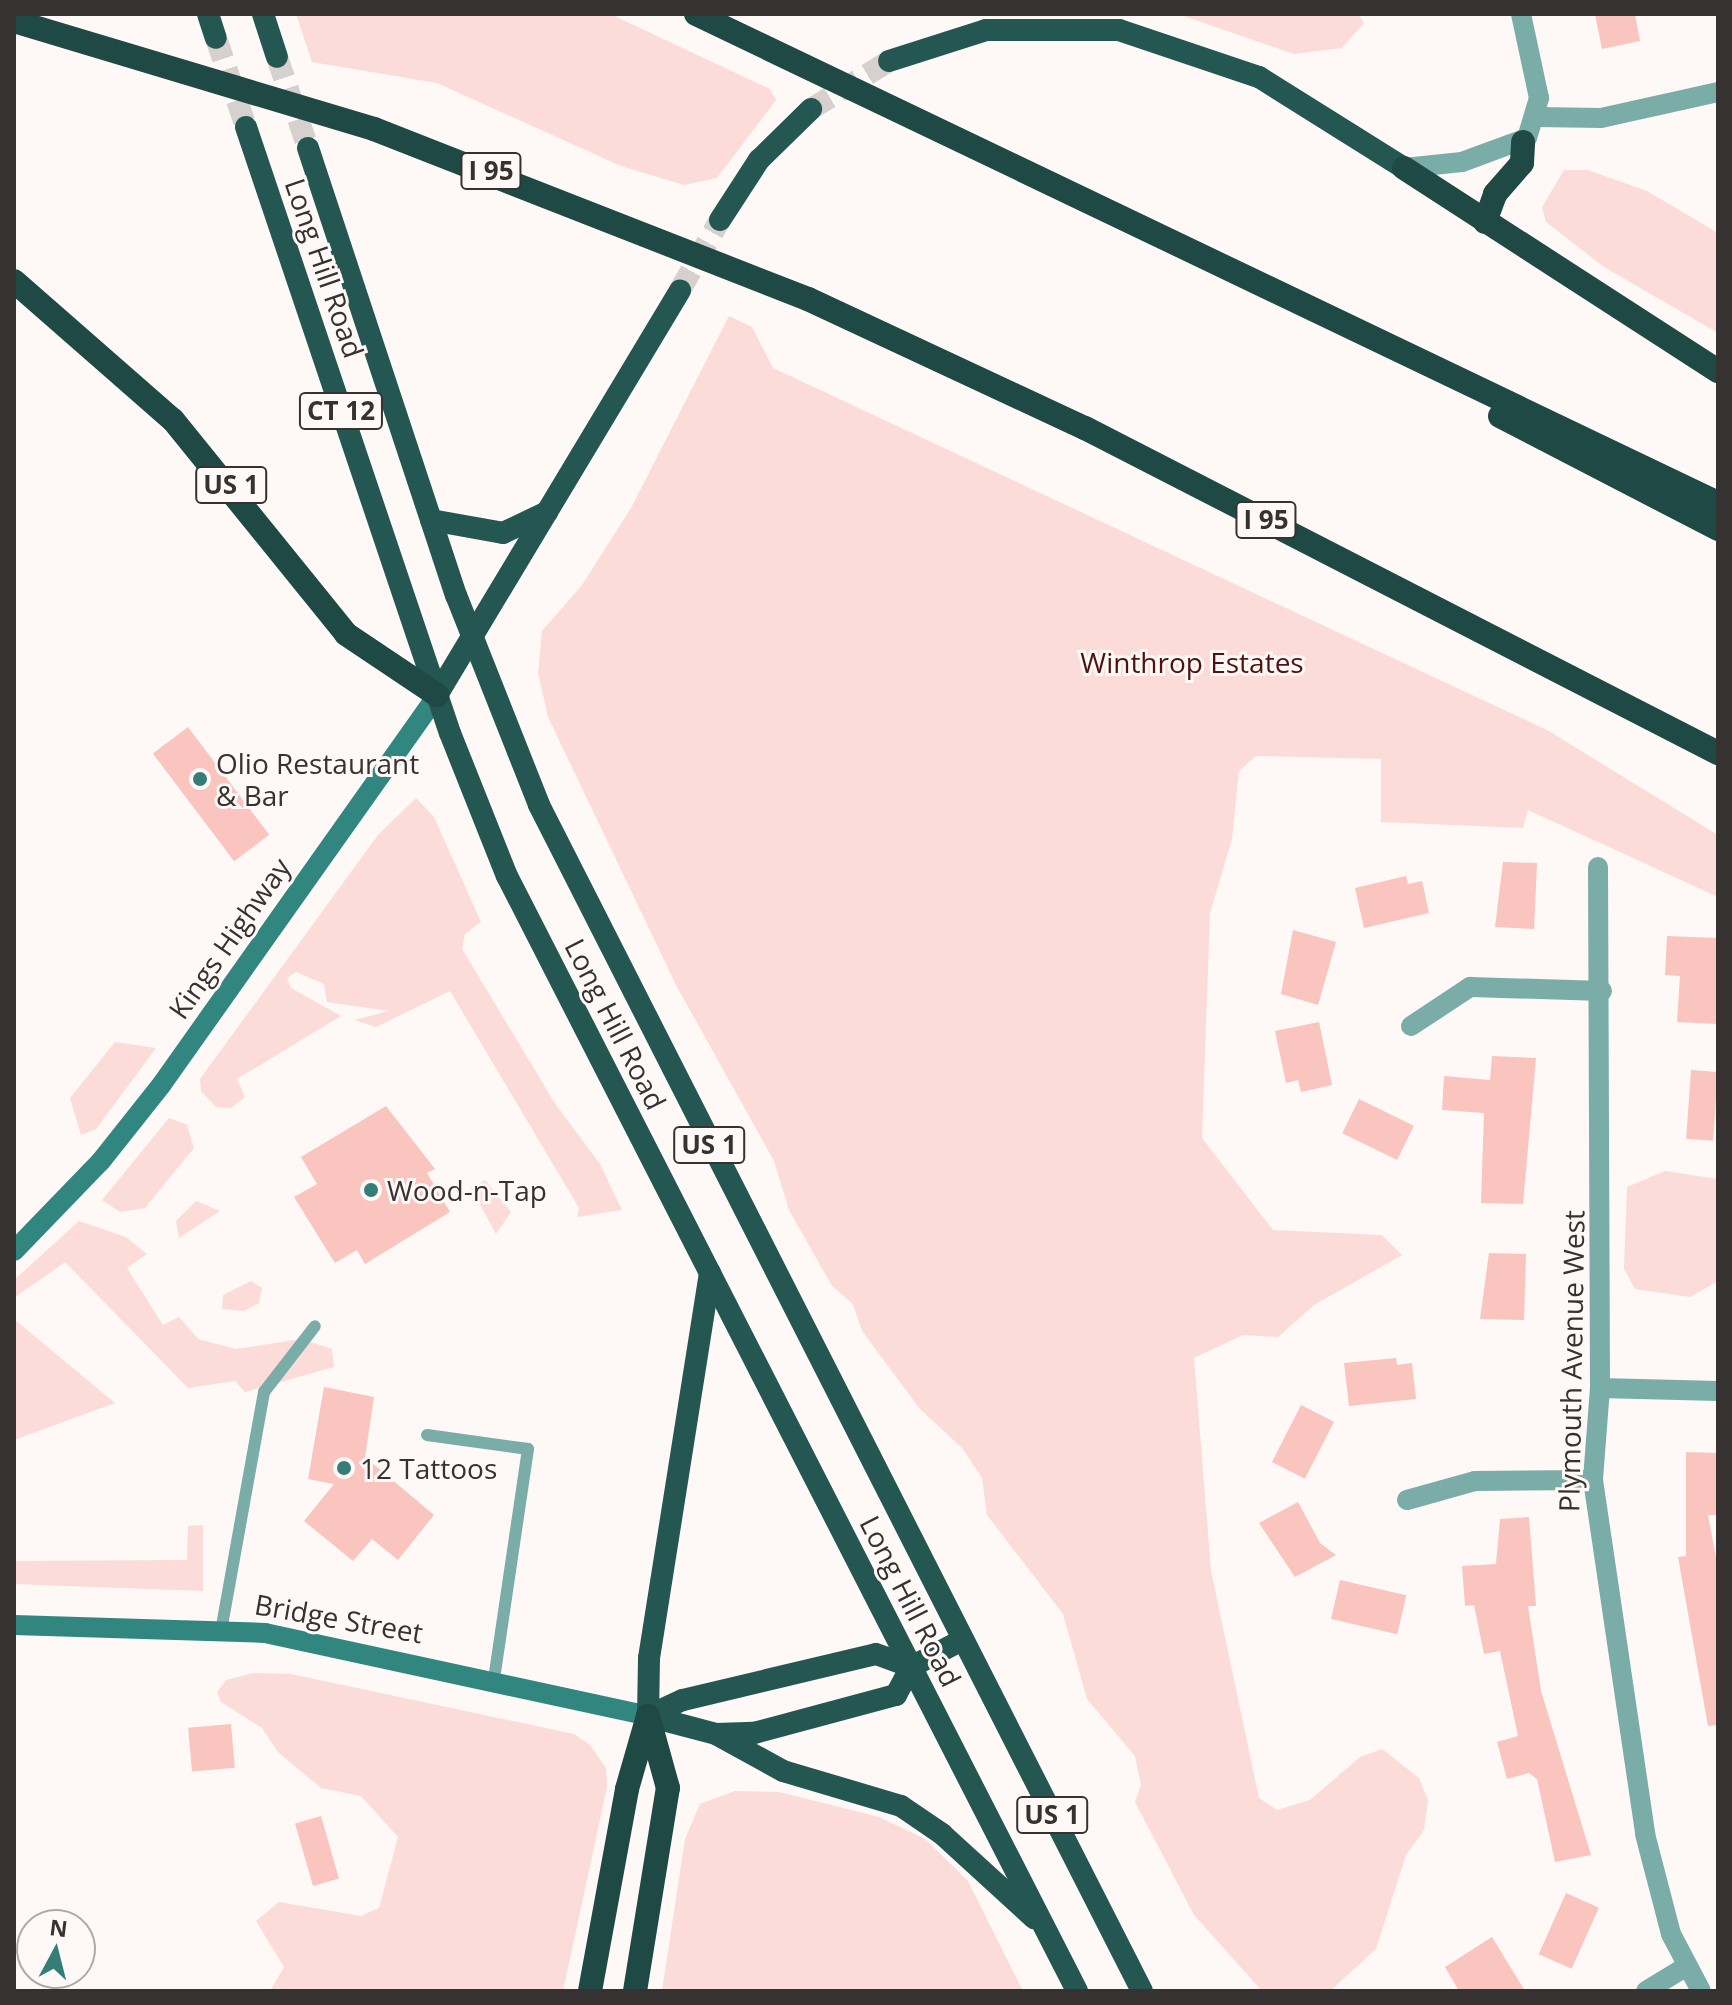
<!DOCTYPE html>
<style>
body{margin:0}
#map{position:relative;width:1732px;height:2005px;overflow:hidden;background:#fef8f7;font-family:"Open Sans",sans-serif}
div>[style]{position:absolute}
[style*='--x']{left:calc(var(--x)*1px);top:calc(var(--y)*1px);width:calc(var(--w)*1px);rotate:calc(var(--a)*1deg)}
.green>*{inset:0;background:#fbdcd8}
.building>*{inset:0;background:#f9c5be;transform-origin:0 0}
.trunk-tunnel>*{height:22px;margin-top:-11px;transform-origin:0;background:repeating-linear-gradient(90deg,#d6d0cf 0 22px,transparent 0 33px)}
.service>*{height:12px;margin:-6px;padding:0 6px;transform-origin:6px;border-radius:6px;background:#7aada7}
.minor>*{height:20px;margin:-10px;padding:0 10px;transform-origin:10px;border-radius:10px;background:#7aada7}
.secondary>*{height:20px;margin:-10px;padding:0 10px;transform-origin:10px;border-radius:10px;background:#318780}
.trunk>*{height:22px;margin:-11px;padding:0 11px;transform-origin:11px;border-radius:11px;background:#245752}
.motorway>*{height:24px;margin:-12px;padding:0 12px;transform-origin:12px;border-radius:12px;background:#1e4945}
.dots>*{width:22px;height:22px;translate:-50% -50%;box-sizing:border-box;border:4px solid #fef8f7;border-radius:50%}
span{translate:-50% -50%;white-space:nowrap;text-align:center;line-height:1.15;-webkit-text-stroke:6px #fef8f7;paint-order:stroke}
.shield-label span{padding:2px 6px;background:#fef8f7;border:2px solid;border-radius:6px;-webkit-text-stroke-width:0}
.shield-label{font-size:26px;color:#353231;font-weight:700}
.street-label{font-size:28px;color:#353231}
.park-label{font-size:28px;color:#4e120f}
.poi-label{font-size:28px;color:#353231}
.left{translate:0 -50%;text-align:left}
.frame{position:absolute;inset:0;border:16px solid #353231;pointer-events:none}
.north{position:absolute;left:16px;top:1909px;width:80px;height:80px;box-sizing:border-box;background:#fef8f7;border:2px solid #aea9a8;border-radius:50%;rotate:7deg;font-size:22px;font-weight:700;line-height:32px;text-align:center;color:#353231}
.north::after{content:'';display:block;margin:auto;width:28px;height:36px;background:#357d77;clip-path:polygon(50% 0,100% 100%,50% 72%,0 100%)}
</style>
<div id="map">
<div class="green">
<div style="clip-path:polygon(296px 14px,610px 14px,770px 89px,776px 100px,717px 178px,684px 185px,621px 166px,437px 83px,312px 62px)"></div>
<div style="clip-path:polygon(1178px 14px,1358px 14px,1364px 23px,1342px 48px,1294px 54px)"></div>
<div style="clip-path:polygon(1564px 170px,1588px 170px,1647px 191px,1718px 233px,1718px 333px,1604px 267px,1546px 222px,1542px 207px)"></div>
<div style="clip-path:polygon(729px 316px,752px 327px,773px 368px,1547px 730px,1718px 835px,1718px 897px,1528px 810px,1523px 828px,1381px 822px,1381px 759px,1256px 756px,1239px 771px,1232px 839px,1210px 913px,1202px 1138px,1273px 1230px,1382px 1235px,1402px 1255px,1314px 1305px,1278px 1337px,1243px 1335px,1194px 1358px,1211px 1571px,1259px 1798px,1277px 1810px,1310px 1800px,1360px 1757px,1382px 1749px,1419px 1778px,1428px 1800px,1424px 1830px,1406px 1855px,1376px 1949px,1330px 1991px,1262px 1991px,1194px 1915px,1135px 1802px,1141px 1785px,1135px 1756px,1087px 1699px,1063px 1614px,987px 1515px,982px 1478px,962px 1448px,920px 1409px,862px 1331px,853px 1304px,832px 1286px,789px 1210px,774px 1161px,676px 985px,548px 717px,538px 673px,542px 631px,582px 585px,631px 508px)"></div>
<div style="clip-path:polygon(416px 798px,434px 817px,481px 922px,465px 934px,462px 949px,556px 1105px,600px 1164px,622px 1210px,577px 1217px,579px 1208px,450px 991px,376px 1027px,354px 1020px,389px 1011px,327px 1002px,324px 984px,296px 972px,287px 978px,291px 988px,341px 1016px,237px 1079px,245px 1097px,231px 1108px,216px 1107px,201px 1091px,200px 1079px,378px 835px)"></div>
<div style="clip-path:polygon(115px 1042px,156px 1048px,96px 1129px,81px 1135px,70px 1098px)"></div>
<div style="clip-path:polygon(169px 1118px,187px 1125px,194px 1148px,145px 1208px,120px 1212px,102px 1200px)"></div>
<div style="clip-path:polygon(1665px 1171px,1718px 1179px,1718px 1281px,1690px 1297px,1635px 1289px,1624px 1269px,1627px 1187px)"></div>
<div style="clip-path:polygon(485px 1180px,511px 1212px,496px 1234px,471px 1188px)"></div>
<div style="clip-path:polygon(196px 1201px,220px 1211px,179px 1238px,176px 1221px)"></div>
<div style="clip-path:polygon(79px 1221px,126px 1237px,147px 1254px,127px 1268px,163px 1325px,179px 1317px,198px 1339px,236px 1349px,301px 1339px,332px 1349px,334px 1367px,245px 1392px,235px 1381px,188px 1388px,65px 1262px,14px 1298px,14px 1280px)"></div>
<div style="clip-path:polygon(251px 1281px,262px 1288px,259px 1303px,244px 1311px,222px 1309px,223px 1295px)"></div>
<div style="clip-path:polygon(14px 1319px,115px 1403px,14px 1440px)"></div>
<div style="clip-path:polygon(203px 1525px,203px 1591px,14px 1584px,14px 1561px,187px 1560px,188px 1526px)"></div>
<div style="clip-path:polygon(254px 1673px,291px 1674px,574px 1734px,590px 1745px,606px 1768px,607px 1787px,563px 1991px,270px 1991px,284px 1967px,256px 1921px,279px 1902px,361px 1916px,379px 1908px,398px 1837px,361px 1796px,321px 1788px,278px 1752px,262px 1728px,221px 1702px,217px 1692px,226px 1680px)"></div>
<div style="clip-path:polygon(735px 1791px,779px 1792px,879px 1817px,925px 1839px,968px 1881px,1023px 1991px,662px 1991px,685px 1839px,700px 1804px)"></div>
</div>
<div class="building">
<div style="clip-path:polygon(1595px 14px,1635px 14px,1640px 41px,1602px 49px)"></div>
<div style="left:188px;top:727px;width:135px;height:44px;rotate:53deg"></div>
<div style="clip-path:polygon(1503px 862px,1537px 863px,1534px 929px,1495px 927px)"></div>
<div style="clip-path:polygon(1406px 876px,1408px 884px,1422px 881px,1429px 913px,1364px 928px,1355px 888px)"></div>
<div style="clip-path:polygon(1293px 930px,1336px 942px,1318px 1005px,1281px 994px)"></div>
<div style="clip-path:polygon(1667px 936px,1718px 938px,1718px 1024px,1677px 1022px,1680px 976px,1665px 975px)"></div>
<div style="clip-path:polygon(1319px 1022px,1332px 1085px,1301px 1092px,1298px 1080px,1286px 1083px,1275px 1031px)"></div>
<div style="clip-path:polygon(1492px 1056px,1536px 1058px,1523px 1204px,1481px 1203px,1484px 1113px,1442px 1110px,1444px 1076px,1490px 1080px)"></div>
<div style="left:1691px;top:1070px;width:27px;height:69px;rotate:4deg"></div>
<div style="left:1359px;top:1099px;width:61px;height:38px;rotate:26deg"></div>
<div style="clip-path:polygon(386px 1106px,435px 1169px,427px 1173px,450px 1212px,365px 1264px,357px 1250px,335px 1263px,294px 1197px,317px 1184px,301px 1157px)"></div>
<div style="clip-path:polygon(1489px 1253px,1526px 1254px,1524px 1320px,1480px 1319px)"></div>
<div style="clip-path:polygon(1396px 1358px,1397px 1365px,1412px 1363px,1416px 1399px,1349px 1406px,1344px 1363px)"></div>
<div style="clip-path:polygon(324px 1387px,374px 1397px,365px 1457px,434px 1515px,398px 1560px,372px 1539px,353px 1561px,304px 1521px,334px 1484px,308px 1479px)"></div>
<div style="left:1301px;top:1405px;width:37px;height:64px;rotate:27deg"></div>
<div style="clip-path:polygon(1686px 1452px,1718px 1453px,1718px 1515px,1708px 1515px,1718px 1568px,1718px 1725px,1708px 1726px,1678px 1557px,1686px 1556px)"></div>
<div style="clip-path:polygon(1298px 1502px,1320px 1543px,1336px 1555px,1295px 1577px,1259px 1523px)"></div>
<div style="clip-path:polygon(1529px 1517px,1536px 1606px,1528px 1606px,1541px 1691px,1591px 1855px,1555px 1862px,1537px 1779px,1529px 1773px,1507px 1779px,1497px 1742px,1518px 1736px,1500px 1651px,1484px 1654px,1474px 1605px,1465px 1606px,1462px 1566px,1496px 1564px,1500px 1519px)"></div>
<div style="left:1340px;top:1580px;width:68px;height:40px;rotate:13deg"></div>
<div style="left:231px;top:1724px;width:44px;height:43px;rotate:85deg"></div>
<div style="left:321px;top:1816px;width:65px;height:27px;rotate:74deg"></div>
<div style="left:1566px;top:1893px;width:36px;height:67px;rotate:24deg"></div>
<div style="clip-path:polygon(1492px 1937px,1525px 1991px,1459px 1991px,1445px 1967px)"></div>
</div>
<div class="trunk-tunnel">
<div style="--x:216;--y:38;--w:94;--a:71.4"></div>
<div style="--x:277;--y:57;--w:96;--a:71.2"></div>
<div style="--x:811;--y:109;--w:92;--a:-31.6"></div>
<div style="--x:680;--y:290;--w:81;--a:-60.3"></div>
</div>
<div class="service">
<div style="--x:427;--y:1435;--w:102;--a:7.9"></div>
<div style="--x:528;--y:1449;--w:232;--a:98.4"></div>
<div style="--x:221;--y:1631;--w:243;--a:-79.8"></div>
<div style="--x:264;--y:1392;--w:83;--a:-52.3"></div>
</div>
<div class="minor">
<div style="--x:1537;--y:117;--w:64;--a:0.9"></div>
<div style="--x:1601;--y:118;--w:120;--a:-12.5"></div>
<div style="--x:1404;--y:168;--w:58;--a:-5.9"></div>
<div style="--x:1462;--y:162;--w:69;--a:-20.3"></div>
<div style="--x:1527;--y:138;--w:42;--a:-73.3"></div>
<div style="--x:1539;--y:98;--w:86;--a:-102.1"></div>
<div style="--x:1598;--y:867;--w:521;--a:89.78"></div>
<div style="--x:1600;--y:1388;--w:92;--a:94.4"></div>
<div style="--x:1593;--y:1480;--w:358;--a:81.6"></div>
<div style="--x:1645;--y:1834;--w:103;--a:75.4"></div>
<div style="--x:1671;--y:1934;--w:64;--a:62.2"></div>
<div style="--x:1411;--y:1026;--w:71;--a:-33.5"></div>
<div style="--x:1470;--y:987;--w:132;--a:1.7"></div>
<div style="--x:1600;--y:1388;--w:118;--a:1.5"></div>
<div style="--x:1407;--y:1500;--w:71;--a:-15.6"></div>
<div style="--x:1475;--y:1481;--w:118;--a:-0.5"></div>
<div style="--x:1646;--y:1991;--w:48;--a:-31.4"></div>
</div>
<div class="secondary">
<div style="--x:14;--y:1251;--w:125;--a:-46"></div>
<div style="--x:101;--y:1161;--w:98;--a:-51.6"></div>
<div style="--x:162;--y:1084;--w:476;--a:-54.7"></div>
<div style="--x:14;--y:1625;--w:251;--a:1.8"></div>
<div style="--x:265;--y:1633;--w:392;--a:12.2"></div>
</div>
<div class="trunk">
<div style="--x:208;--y:14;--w:25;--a:72"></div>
<div style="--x:263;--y:14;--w:45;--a:72"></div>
<div style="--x:889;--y:61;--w:102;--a:-17.7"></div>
<div style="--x:986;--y:30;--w:133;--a:0"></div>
<div style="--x:1119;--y:30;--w:148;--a:18.6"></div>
<div style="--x:1259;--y:77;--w:171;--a:32.1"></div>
<div style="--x:246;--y:127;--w:639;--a:71.4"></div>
<div style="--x:450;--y:733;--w:154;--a:68.3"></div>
<div style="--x:507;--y:876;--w:1252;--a:62.92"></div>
<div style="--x:308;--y:148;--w:471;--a:71.7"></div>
<div style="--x:456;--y:595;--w:226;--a:68.4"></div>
<div style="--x:539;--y:805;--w:1330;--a:63.05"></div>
<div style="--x:720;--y:220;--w:72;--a:-57"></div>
<div style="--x:759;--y:160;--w:73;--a:-44.4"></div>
<div style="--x:431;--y:520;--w:73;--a:10.2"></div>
<div style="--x:503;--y:533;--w:49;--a:-25.5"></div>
<div style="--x:437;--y:695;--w:472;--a:-59"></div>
<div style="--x:648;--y:1716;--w:58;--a:-89"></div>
<div style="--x:649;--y:1658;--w:390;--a:-81"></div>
<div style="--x:648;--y:1716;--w:70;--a:14.8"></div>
<div style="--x:716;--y:1734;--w:38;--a:-2"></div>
<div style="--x:754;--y:1733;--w:147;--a:-15"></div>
<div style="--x:896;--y:1695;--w:32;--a:-62"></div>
<div style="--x:911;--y:1667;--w:58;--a:-27.9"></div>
<div style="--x:648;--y:1716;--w:38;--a:-25"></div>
<div style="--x:683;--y:1700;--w:198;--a:-13.4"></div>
<div style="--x:876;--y:1654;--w:37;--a:20"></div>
<div style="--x:716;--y:1734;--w:77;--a:28.9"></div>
<div style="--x:783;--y:1771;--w:123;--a:16.5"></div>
<div style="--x:901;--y:1806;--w:50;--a:34.3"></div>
<div style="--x:942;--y:1834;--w:125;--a:42.4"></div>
</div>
<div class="motorway">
<div style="--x:696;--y:14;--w:1133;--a:25.57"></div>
<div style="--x:14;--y:21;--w:376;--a:16.7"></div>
<div style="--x:374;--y:129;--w:466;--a:21.4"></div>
<div style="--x:808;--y:299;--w:306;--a:25"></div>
<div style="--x:1085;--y:428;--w:712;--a:27.18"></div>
<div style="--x:1404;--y:168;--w:374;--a:32.9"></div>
<div style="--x:1485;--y:222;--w:30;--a:-70"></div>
<div style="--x:1495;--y:194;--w:41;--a:-48.9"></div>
<div style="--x:1522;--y:163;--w:21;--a:-87"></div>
<div style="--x:14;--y:281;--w:211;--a:41.2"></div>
<div style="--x:173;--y:420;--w:275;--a:51"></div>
<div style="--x:346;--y:634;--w:110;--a:33.8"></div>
<div style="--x:1500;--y:416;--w:246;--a:27.4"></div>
<div style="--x:590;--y:1991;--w:205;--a:-79.6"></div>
<div style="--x:627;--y:1789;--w:76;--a:-74"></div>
<div style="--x:635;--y:1991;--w:206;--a:-80.8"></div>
<div style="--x:668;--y:1788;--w:75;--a:-105.5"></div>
</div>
<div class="dots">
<div style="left:200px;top:779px;background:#357d77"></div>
<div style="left:371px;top:1190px;background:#357d77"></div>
<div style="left:344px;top:1468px;background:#357d77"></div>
</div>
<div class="shield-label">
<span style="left:491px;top:171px">I 95</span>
<span style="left:341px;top:411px">CT 12</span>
<span style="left:231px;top:485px">US 1</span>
<span style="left:1266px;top:520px">I 95</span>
<span style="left:709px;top:1145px">US 1</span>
<span style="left:1052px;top:1815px">US 1</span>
</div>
<div class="street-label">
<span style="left:325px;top:268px;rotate:71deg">Long Hill Road</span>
<span style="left:229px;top:938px;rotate:-55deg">Kings Highway</span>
<span style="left:616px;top:1024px;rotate:63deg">Long Hill Road</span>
<span style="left:1571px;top:1361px;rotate:-89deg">Plymouth Avenue West</span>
<span style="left:911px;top:1601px;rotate:63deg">Long Hill Road</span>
<span style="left:339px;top:1618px;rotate:10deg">Bridge Street</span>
</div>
<div class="park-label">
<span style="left:1192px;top:662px">Winthrop Estates</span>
</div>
<div class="poi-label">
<span class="left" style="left:216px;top:779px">Olio Restaurant<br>&amp; Bar</span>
<span class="left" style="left:387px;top:1190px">Wood-n-Tap</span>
<span class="left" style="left:360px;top:1468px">12 Tattoos</span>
</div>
<div class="frame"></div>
<div class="north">N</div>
</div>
